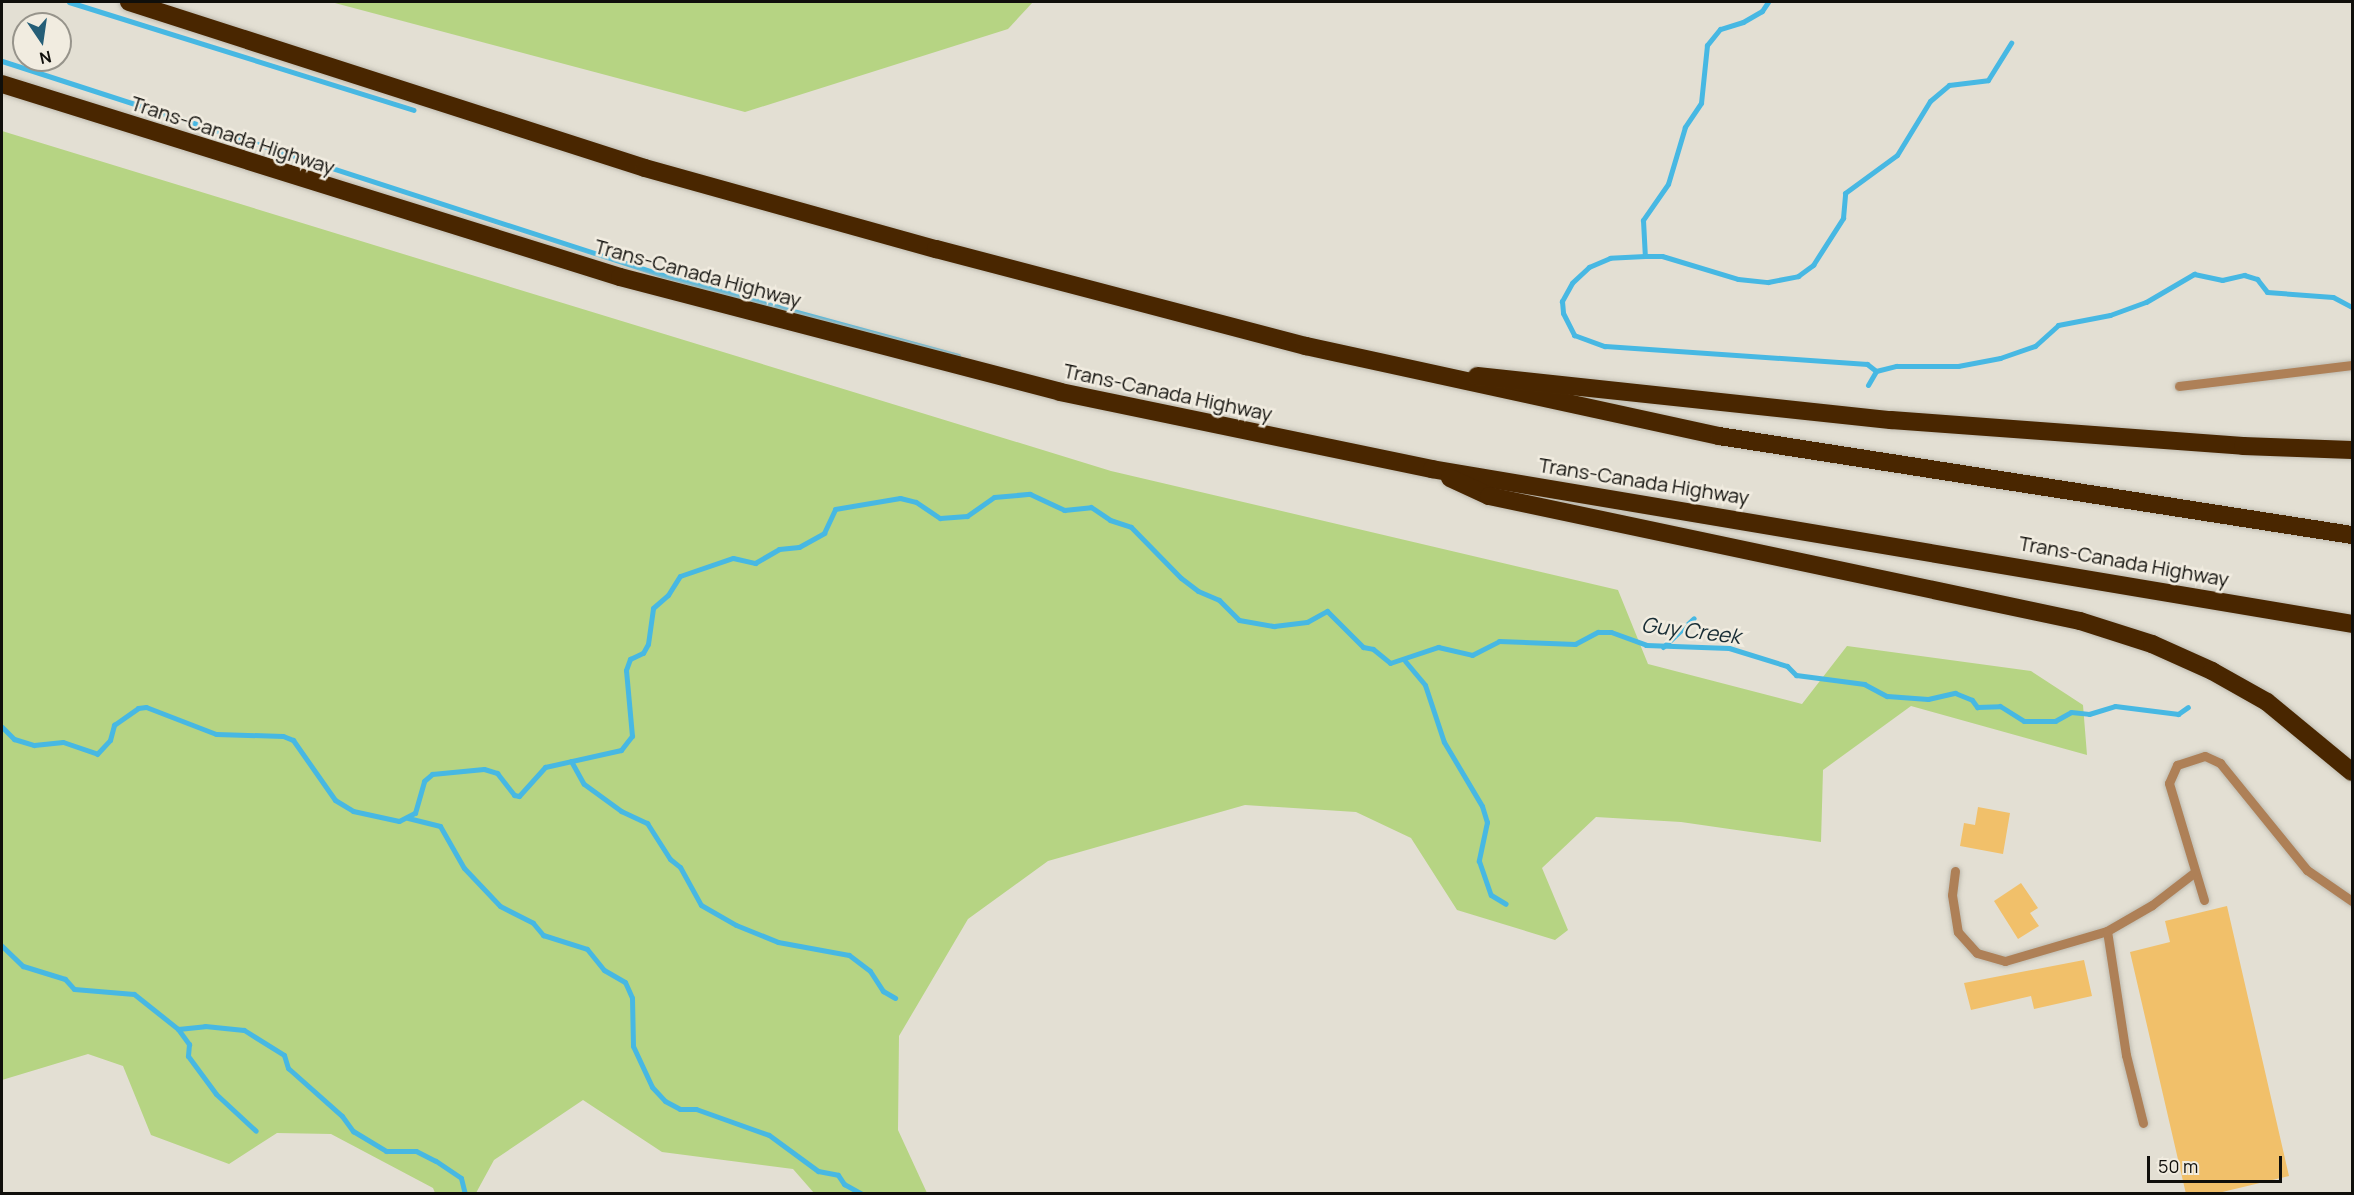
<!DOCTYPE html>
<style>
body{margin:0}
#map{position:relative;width:2354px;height:1195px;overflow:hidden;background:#e3dfd3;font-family:Manrope,sans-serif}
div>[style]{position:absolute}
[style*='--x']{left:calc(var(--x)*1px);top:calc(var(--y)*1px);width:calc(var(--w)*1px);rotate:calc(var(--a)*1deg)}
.green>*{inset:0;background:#b6d483}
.stream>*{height:5px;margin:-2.5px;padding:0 2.5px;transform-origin:2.5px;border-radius:2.5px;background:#47b8e3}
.building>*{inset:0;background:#f1c06a}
.roads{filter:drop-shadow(0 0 2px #bdbaaf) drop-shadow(0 0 2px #bdbaaf)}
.service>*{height:9px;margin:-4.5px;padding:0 4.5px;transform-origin:4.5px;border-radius:4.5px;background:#ae8057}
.motorway>*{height:18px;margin:-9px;padding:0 9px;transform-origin:9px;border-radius:9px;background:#492600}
span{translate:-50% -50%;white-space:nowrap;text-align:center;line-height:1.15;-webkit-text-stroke:5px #f1ece0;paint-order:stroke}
.street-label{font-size:20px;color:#100f0b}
.water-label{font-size:21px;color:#192d35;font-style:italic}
.frame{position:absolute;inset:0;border:3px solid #100f0b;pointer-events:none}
.north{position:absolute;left:12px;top:12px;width:60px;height:60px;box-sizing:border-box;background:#f1ece0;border:2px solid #97948b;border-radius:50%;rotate:167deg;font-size:16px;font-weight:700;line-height:24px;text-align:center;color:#100f0b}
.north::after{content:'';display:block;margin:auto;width:21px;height:27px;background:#255e77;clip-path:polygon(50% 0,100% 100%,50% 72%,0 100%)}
.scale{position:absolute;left:2147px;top:1156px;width:135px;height:27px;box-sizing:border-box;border:3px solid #100f0b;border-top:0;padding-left:8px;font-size:18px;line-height:21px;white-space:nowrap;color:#100f0b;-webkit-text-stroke:4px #f1ece0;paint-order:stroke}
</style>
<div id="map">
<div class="green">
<div style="clip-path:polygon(331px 2px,1033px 2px,1008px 29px,745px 112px)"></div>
<div style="clip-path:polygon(2px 131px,1111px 471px,1618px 590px,1648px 664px,1802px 704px,1847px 646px,2031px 671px,2083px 705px,2087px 755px,1911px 706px,1823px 770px,1821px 842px,1681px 822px,1596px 817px,1542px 868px,1568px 930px,1555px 940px,1457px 910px,1411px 838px,1356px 812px,1245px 805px,1048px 861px,968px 919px,899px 1036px,898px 1130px,927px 1193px,814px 1193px,793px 1169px,662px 1152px,583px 1100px,494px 1160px,476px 1193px,435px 1193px,433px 1188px,331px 1134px,277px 1133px,229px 1164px,151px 1135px,123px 1066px,88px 1054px,2px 1080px)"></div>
</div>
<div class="stream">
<div style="--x:69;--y:2;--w:361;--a:17.4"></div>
<div style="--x:1768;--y:2;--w:11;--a:124"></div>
<div style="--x:1762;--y:11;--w:22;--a:150"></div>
<div style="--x:1743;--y:22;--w:24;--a:163"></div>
<div style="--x:1720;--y:29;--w:21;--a:129"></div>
<div style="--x:1707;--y:45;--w:58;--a:95.9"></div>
<div style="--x:1701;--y:103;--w:29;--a:124"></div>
<div style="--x:1685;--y:127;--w:59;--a:106.6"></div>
<div style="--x:1668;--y:184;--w:44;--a:124.8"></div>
<div style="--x:1643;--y:220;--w:36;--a:87"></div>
<div style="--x:1645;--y:256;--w:35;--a:177"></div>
<div style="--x:1610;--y:258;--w:23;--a:157"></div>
<div style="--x:1589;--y:267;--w:23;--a:137"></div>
<div style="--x:1572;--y:283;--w:21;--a:119"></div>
<div style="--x:1562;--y:301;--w:12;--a:85"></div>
<div style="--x:1563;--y:313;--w:25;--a:63"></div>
<div style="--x:1574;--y:335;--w:33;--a:20"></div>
<div style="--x:1605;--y:346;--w:263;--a:3.9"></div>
<div style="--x:1867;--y:364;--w:11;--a:38"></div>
<div style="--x:2;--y:61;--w:694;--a:17.96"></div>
<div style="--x:662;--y:275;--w:307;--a:15.3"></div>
<div style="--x:1645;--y:256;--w:17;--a:0"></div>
<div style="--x:1662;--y:256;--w:79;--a:16.8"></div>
<div style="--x:1738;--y:279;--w:30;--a:6"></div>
<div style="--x:1768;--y:282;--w:31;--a:-11"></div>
<div style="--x:1798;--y:276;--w:19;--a:-36"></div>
<div style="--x:1813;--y:265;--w:56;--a:-57.4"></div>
<div style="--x:1843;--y:218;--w:25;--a:-85"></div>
<div style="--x:1845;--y:193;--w:64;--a:-36.2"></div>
<div style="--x:1897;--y:155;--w:63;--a:-58.6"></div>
<div style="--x:1930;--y:101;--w:25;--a:-40"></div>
<div style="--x:1949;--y:85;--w:39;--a:-7"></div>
<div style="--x:1988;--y:80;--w:44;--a:-58.1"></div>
<div style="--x:1868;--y:385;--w:16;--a:-60"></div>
<div style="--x:1876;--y:371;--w:21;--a:-14"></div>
<div style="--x:1896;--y:366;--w:62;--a:0"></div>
<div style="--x:1958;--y:366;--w:43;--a:-10.8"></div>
<div style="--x:2000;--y:358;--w:37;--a:-19"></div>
<div style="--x:2035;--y:346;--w:31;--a:-42"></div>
<div style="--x:2058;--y:325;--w:53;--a:-10.9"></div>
<div style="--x:2110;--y:315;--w:38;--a:-20"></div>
<div style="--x:2146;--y:302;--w:56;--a:-30.3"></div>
<div style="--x:2194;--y:274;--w:29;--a:12"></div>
<div style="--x:2222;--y:280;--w:23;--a:-13"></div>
<div style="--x:2244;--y:275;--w:14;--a:17"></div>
<div style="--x:2257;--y:279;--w:16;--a:52"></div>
<div style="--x:2267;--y:292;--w:66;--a:4.3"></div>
<div style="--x:2333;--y:297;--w:21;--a:28"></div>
<div style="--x:1663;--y:647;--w:42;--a:-43.1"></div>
<div style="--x:1405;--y:661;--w:31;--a:50"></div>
<div style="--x:1425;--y:685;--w:60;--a:71.6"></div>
<div style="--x:1444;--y:742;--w:74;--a:59.3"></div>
<div style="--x:1482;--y:806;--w:17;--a:73"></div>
<div style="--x:1487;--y:822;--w:40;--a:102"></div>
<div style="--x:1479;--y:861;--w:36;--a:71"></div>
<div style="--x:1491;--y:895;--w:17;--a:31"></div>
<div style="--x:2;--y:727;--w:17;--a:45"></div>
<div style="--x:14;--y:739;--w:21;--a:17"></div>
<div style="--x:34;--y:745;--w:29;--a:-6"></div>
<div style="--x:63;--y:742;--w:36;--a:19"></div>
<div style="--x:97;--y:754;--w:19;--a:-47"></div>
<div style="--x:110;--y:740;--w:16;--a:-75"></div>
<div style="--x:114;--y:725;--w:29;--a:-35"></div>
<div style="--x:138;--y:708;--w:8;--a:-7"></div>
<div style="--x:146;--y:707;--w:75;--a:21.1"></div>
<div style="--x:216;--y:734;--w:67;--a:1.7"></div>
<div style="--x:283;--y:736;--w:11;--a:22"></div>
<div style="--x:293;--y:740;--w:73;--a:55"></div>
<div style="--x:335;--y:800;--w:21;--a:31"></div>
<div style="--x:353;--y:811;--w:47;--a:12.3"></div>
<div style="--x:399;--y:821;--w:18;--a:-27"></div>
<div style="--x:415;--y:813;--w:33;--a:-74"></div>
<div style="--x:424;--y:781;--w:11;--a:-41"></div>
<div style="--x:432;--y:774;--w:52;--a:-5.5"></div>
<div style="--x:484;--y:769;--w:14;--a:17"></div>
<div style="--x:497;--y:773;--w:28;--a:52"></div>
<div style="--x:514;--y:795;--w:5;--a:11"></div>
<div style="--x:519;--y:796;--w:39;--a:-48"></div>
<div style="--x:545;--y:767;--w:78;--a:-12.6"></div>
<div style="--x:621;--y:750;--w:18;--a:-52"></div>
<div style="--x:632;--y:736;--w:66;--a:-95.2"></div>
<div style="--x:626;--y:670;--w:12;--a:-70"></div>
<div style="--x:630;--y:659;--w:14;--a:-25"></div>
<div style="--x:643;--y:653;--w:10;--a:-61"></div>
<div style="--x:648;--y:644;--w:36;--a:-82"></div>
<div style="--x:653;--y:608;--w:20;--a:-41"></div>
<div style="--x:668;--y:595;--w:22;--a:-58"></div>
<div style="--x:680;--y:576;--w:56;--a:-18.8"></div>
<div style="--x:733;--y:558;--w:23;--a:13"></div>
<div style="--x:755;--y:563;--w:28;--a:-30"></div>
<div style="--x:779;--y:549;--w:20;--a:-6"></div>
<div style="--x:799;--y:547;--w:29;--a:-29"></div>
<div style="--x:824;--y:533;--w:26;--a:-65"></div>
<div style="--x:835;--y:509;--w:66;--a:-9.6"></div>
<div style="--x:900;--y:498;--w:16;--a:14"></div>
<div style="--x:916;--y:502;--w:29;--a:34"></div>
<div style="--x:940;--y:518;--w:27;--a:-4"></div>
<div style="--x:967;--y:516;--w:33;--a:-35"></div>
<div style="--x:994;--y:497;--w:36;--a:-5"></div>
<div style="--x:1030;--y:494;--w:38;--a:25"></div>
<div style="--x:1064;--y:510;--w:27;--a:-6"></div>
<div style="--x:1091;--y:507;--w:23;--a:34"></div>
<div style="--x:1110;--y:520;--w:22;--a:18"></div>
<div style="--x:1131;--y:527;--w:71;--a:45.6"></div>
<div style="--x:1181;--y:578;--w:21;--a:37"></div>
<div style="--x:1198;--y:591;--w:23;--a:23"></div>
<div style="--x:1219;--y:600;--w:28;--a:45"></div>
<div style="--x:1239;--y:620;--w:36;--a:10"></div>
<div style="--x:1274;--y:626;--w:33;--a:-7"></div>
<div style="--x:1307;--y:622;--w:23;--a:-29"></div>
<div style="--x:1327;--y:611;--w:51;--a:45"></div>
<div style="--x:1363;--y:647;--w:10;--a:11"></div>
<div style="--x:1373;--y:649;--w:22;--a:39"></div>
<div style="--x:1390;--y:663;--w:51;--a:-18.4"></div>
<div style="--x:1438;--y:647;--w:35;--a:13"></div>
<div style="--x:1472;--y:655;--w:30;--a:-27"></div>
<div style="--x:1499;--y:641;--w:76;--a:2.3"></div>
<div style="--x:1575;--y:644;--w:26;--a:-28"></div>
<div style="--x:1598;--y:632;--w:13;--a:0"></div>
<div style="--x:1611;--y:632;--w:37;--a:20"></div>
<div style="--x:1646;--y:645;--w:83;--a:2.1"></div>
<div style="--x:1729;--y:648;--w:61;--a:17.2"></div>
<div style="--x:1787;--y:666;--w:13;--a:45"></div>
<div style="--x:1796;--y:675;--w:69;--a:7.5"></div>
<div style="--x:1864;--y:684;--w:26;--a:28"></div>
<div style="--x:1887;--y:696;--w:41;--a:4.2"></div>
<div style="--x:1928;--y:699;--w:28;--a:-13"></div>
<div style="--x:1955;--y:693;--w:18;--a:22"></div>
<div style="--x:1972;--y:700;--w:9;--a:54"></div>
<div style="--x:1977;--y:707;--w:23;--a:-2"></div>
<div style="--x:2000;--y:706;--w:28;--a:32"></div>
<div style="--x:2024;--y:721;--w:31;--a:0"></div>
<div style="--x:2055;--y:721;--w:18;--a:-29"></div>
<div style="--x:2071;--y:712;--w:18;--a:6"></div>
<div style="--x:2089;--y:714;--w:27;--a:-17"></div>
<div style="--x:2115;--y:706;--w:64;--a:7.2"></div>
<div style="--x:2178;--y:714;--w:12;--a:-35"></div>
<div style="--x:571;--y:761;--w:26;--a:61"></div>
<div style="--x:584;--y:784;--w:46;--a:36.1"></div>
<div style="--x:621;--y:811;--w:29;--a:25"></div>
<div style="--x:647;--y:823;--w:43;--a:57.4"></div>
<div style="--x:670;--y:859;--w:13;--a:39"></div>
<div style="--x:680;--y:867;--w:43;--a:61.1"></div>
<div style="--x:701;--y:905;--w:40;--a:29.7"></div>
<div style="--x:736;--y:925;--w:45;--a:22"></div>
<div style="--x:778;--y:942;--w:72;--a:10.4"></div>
<div style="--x:849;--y:955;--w:26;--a:37"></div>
<div style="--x:870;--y:971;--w:24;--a:57"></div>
<div style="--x:883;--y:991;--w:14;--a:30"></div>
<div style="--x:408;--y:818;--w:33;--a:14"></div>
<div style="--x:440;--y:826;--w:48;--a:60.3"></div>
<div style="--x:464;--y:868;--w:52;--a:46.5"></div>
<div style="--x:500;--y:906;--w:37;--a:27"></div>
<div style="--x:533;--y:923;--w:16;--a:50"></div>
<div style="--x:543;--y:935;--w:46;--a:17.7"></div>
<div style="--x:587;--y:949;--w:27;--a:51"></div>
<div style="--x:604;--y:970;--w:24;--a:30"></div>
<div style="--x:625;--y:982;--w:17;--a:66"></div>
<div style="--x:632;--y:998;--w:48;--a:88.8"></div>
<div style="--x:633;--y:1046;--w:45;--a:65.1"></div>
<div style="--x:652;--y:1087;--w:19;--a:47"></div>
<div style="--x:665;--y:1101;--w:17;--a:28"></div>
<div style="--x:680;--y:1109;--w:16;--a:0"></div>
<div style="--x:696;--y:1109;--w:77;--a:19.6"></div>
<div style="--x:769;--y:1135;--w:61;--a:36.3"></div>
<div style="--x:818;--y:1171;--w:20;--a:11"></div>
<div style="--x:838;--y:1175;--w:11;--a:56"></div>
<div style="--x:844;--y:1184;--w:21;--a:29"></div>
<div style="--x:2;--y:946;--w:29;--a:44"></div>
<div style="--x:23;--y:966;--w:44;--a:17.2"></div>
<div style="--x:65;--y:979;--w:13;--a:48"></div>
<div style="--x:74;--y:989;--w:60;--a:4.8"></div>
<div style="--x:134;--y:994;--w:56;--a:38.5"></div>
<div style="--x:178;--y:1029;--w:27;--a:-6"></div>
<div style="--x:205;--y:1026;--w:39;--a:6"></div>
<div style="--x:244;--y:1030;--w:47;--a:32"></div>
<div style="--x:284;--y:1055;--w:14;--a:73"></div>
<div style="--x:288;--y:1068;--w:72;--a:41.6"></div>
<div style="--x:342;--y:1116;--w:19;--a:54"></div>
<div style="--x:353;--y:1131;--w:39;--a:31"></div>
<div style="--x:386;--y:1151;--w:30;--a:0"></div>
<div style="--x:416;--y:1151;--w:22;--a:27"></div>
<div style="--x:436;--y:1161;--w:30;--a:34"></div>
<div style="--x:461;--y:1178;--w:16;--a:76"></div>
<div style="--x:178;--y:1029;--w:19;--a:54"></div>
<div style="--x:189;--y:1044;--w:12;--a:95"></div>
<div style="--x:188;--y:1056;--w:47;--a:53.6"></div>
<div style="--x:216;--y:1094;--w:54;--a:42.8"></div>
</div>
<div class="building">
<div style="clip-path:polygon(1978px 807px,2010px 813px,2003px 854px,1960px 846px,1964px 823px,1975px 825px)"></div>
<div style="clip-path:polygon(2021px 883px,2038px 908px,2030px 913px,2039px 926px,2018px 939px,1994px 901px)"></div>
<div style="clip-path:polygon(2227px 906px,2289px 1176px,2214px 1194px,2186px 1194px,2130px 952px,2170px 942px,2165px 921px)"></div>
<div style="clip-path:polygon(2084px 960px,2092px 996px,2034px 1009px,2031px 996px,1971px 1010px,1964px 983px)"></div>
</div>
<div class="roads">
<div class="service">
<div style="--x:2179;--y:386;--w:174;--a:-6.9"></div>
<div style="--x:1955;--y:871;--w:24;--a:97"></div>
<div style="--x:1952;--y:895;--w:37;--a:81"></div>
<div style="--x:1958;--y:932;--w:28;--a:48"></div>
<div style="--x:1977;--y:953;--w:29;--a:16"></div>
<div style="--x:2005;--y:961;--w:106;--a:-16.4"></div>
<div style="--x:2204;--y:900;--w:122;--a:-106.7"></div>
<div style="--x:2169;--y:783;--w:20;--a:-66"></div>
<div style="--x:2177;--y:765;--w:29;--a:-18"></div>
<div style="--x:2205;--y:756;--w:17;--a:25"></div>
<div style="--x:2220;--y:763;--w:138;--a:50.9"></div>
<div style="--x:2307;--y:870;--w:55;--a:34.6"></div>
<div style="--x:2143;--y:1123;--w:70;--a:-104"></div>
<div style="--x:2126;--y:1055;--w:125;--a:-98.7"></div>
<div style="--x:2107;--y:931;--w:52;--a:-30"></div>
<div style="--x:2152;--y:905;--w:54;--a:-37.5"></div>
</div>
<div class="motorway">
<div style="--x:129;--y:2;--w:542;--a:17.83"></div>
<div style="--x:645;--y:168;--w:302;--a:15.6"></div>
<div style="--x:936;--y:249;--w:383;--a:14.7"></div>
<div style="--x:1306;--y:346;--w:423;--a:12.3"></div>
<div style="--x:1719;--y:436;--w:641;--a:8.89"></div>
<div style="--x:2;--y:84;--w:647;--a:17.34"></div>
<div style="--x:620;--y:277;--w:455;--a:14.6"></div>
<div style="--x:1060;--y:392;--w:380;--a:11.7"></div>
<div style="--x:1432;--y:469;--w:933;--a:9.56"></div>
<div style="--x:1477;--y:376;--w:416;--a:6.1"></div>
<div style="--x:1891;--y:420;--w:353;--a:4.2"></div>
<div style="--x:2243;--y:446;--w:109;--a:2.1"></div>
<div style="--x:1450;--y:478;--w:43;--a:24.8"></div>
<div style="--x:1489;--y:496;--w:604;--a:11.94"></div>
<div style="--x:2080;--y:621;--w:76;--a:17.7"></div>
<div style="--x:2152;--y:644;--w:66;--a:24.2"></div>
<div style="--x:2212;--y:671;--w:63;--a:29.4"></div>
<div style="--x:2267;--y:702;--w:110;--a:39.5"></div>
</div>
</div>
<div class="street-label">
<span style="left:233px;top:135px;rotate:18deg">Trans-Canada Highway</span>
<span style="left:698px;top:273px;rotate:15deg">Trans-Canada Highway</span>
<span style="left:1168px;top:392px;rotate:12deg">Trans-Canada Highway</span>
<span style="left:1644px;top:481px;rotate:9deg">Trans-Canada Highway</span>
<span style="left:2124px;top:561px;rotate:10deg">Trans-Canada Highway</span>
</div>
<div class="water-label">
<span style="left:1691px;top:630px;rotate:7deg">Guy Creek</span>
</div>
<div class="frame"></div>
<div class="north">N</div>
<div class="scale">50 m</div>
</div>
